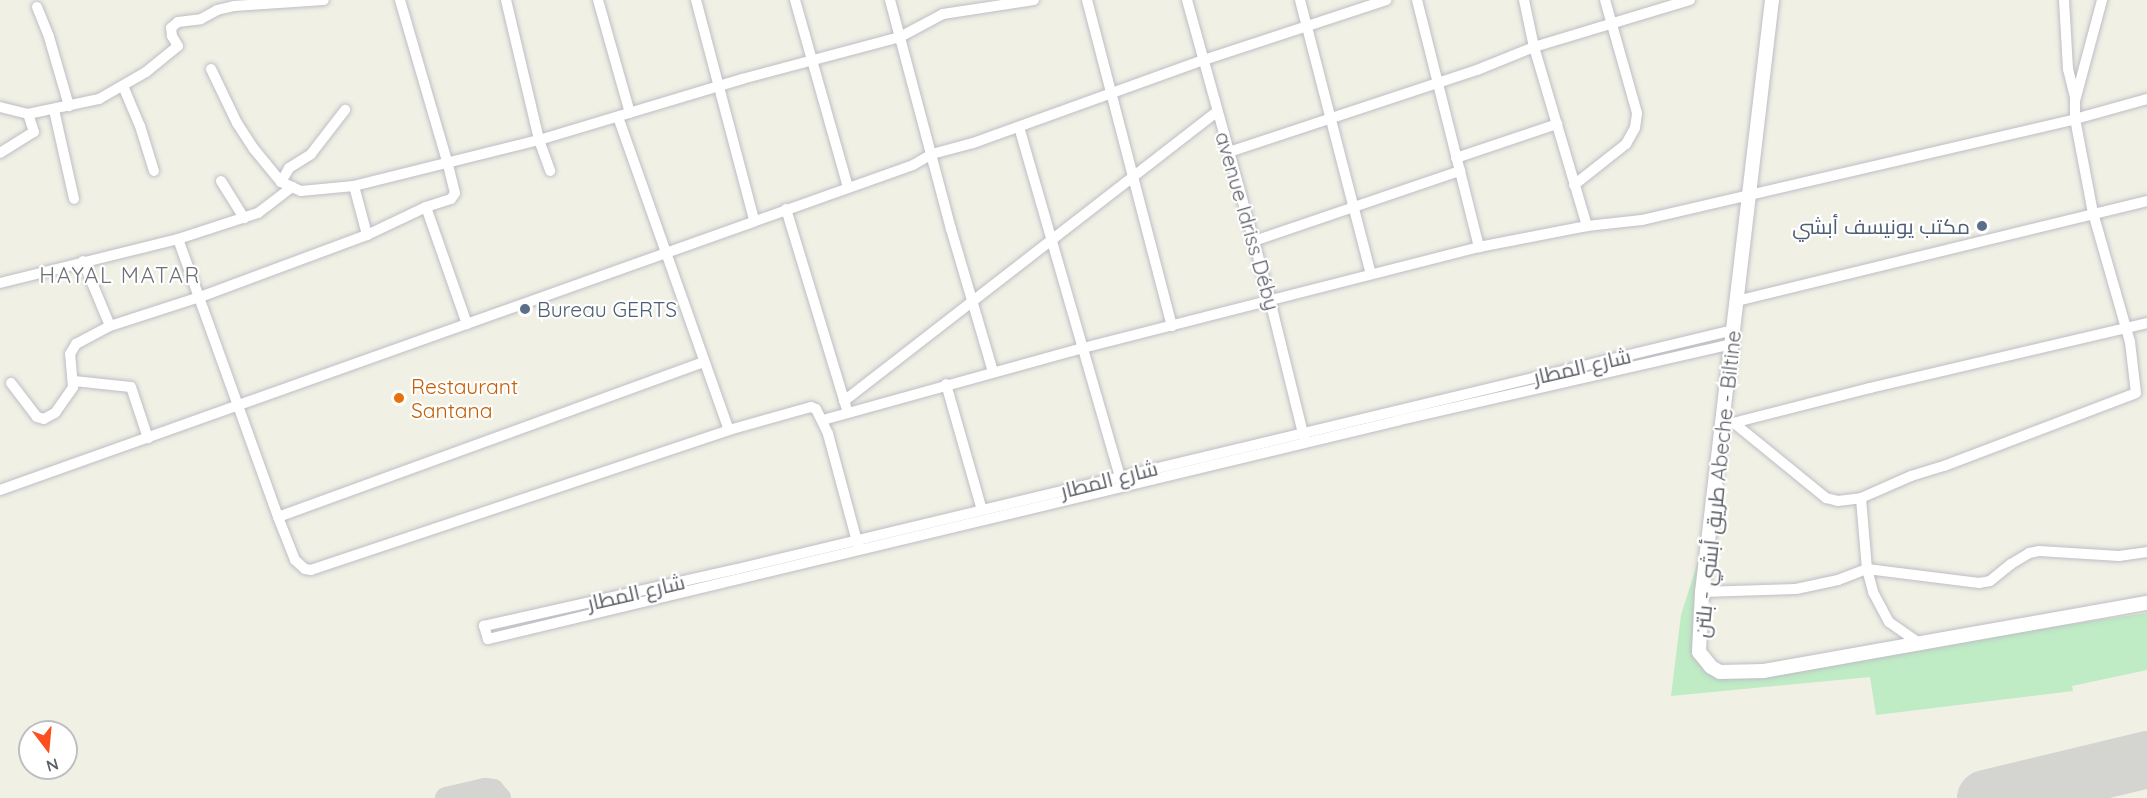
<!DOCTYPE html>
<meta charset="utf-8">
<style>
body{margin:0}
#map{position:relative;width:2147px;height:798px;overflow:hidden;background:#f1f0e5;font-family:Quicksand,Cairo,sans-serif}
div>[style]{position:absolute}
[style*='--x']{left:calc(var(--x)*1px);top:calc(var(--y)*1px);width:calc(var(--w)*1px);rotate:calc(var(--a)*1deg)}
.green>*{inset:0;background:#bfebc5}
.taxiway>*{height:22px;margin:-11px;padding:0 11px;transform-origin:11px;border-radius:11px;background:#d4d4d0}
.runway>*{height:57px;margin:-28.5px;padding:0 28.5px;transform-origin:28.5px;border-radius:28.5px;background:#d4d4d0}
.roads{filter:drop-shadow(0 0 2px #bdbec5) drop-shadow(0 0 2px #bdbec5)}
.street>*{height:10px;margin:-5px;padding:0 5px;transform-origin:5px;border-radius:5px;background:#fff}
.secondary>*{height:14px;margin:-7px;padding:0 7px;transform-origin:7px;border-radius:7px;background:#fff}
.dots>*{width:16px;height:16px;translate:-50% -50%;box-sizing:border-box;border:3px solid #fff;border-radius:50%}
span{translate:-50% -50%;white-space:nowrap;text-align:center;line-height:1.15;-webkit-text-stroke:4.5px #fff;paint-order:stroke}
.street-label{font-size:21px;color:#5d6067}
.service-label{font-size:21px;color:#4e5e75}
.right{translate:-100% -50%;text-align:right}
.left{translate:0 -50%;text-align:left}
.food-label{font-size:21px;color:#c56008}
.neighbourhood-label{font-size:22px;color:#6d7279;letter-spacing:1.5px}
.north{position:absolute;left:18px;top:720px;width:60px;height:60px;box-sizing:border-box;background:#fff;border:2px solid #bebfc2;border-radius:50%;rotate:164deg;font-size:16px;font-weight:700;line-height:24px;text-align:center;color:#5d6067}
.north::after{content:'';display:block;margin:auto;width:21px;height:27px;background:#fb4f20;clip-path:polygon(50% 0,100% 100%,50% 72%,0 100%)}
</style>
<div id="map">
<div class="green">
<div style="clip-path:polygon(1721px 489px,1701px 647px,1706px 663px,1736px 673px,2147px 613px,2147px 670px,2072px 686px,2073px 691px,1876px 715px,1870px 677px,1671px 696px,1681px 615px)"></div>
</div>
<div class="taxiway">
<div style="--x:2145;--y:759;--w:9;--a:77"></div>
<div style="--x:446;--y:798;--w:40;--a:-13"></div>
<div style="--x:485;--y:789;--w:8;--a:7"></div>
<div style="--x:493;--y:790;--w:11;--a:49"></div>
</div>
<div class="runway">
<div style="--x:1985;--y:798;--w:167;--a:-13.5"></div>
</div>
<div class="roads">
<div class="street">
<div style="--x:506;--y:0;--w:144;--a:76.7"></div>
<div style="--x:539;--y:140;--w:33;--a:70"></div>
<div style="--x:598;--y:0;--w:117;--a:74.2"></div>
<div style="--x:696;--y:0;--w:228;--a:75.2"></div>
<div style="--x:795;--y:0;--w:194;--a:74.2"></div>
<div style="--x:890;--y:0;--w:237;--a:75.1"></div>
<div style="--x:951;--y:229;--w:149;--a:73.6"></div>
<div style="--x:1087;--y:0;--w:337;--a:75.4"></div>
<div style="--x:1187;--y:0;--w:311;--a:74.5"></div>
<div style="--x:1270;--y:300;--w:141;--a:76.1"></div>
<div style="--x:1300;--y:0;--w:283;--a:75.5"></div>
<div style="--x:1417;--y:0;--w:255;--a:75.9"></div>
<div style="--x:1524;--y:0;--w:48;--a:78"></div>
<div style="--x:1534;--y:47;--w:187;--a:73.5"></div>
<div style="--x:2064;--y:0;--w:69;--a:86.7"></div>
<div style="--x:2068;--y:69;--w:30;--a:76"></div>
<div style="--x:37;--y:7;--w:32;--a:68"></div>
<div style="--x:49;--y:37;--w:72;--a:73.8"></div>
<div style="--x:211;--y:69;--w:60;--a:64.3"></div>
<div style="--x:237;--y:123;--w:31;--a:57"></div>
<div style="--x:254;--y:149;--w:43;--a:50.7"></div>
<div style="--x:281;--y:182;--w:12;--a:24"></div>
<div style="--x:123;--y:86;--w:43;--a:67"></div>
<div style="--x:140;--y:126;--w:47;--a:72.7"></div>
<div style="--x:0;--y:107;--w:29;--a:14"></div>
<div style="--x:28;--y:114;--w:73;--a:-11.9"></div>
<div style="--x:99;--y:99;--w:54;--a:-29.9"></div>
<div style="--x:146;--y:72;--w:41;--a:-39.1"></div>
<div style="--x:178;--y:46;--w:12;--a:-121"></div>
<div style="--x:172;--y:36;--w:8;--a:-97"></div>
<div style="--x:171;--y:28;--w:9;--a:-41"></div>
<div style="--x:178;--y:22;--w:23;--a:-7"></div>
<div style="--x:201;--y:19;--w:18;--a:-29"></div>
<div style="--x:217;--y:10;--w:17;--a:-13"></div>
<div style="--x:234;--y:6;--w:90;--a:-3.8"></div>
<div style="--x:54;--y:110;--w:91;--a:77.3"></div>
<div style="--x:618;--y:117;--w:332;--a:70.5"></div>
<div style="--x:1019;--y:127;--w:363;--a:73.9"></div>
<div style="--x:1229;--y:152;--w:261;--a:-18.3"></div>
<div style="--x:1477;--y:70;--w:61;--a:-22"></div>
<div style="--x:1534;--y:47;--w:163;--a:-16.8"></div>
<div style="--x:0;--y:153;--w:40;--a:-32"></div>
<div style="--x:34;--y:132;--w:19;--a:-108"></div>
<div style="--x:1456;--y:158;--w:107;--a:-18.6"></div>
<div style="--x:221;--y:181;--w:44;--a:58.1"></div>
<div style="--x:281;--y:182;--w:16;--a:-60"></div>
<div style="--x:289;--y:168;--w:26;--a:-32"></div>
<div style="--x:311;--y:154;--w:56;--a:-52.3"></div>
<div style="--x:1574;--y:185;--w:66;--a:-38.3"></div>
<div style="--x:1626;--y:144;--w:18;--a:-61"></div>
<div style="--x:1635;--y:128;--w:15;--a:-82"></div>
<div style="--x:1637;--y:113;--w:117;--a:-105.8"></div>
<div style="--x:354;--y:186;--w:51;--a:75.1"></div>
<div style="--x:426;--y:207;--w:124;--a:70.7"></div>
<div style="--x:786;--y:209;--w:207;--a:73.1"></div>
<div style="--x:178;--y:239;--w:295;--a:70.2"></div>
<div style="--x:278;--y:517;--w:46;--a:68.4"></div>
<div style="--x:295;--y:560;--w:13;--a:42"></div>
<div style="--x:305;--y:569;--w:6;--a:9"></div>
<div style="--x:311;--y:570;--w:441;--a:-18.5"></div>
<div style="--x:729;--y:430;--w:85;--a:-15.7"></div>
<div style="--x:811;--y:407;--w:5;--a:22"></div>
<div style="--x:816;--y:409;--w:28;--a:64"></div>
<div style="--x:828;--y:434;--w:115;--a:74.9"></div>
<div style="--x:1254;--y:241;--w:218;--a:-18.8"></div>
<div style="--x:83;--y:261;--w:70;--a:67.4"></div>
<div style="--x:0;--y:283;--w:183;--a:-13.9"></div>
<div style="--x:178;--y:239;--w:84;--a:-18"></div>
<div style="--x:258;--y:213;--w:43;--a:-37.4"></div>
<div style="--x:292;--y:187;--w:10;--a:24"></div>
<div style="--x:301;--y:191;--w:53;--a:-5.4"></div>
<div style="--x:354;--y:186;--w:191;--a:-14"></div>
<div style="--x:539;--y:140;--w:212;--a:-16.7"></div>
<div style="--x:742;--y:79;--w:163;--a:-14.9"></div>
<div style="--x:900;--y:37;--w:49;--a:-28.1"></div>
<div style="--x:943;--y:14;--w:92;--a:-8.7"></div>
<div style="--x:1737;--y:301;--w:422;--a:-13.7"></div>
<div style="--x:1732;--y:344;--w:344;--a:167.1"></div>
<div style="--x:1397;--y:421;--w:935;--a:166.51"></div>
<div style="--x:488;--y:639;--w:14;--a:-107"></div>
<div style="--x:484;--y:626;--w:259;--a:-12.7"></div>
<div style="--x:737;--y:569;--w:1024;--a:-13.49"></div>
<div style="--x:74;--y:381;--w:57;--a:6"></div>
<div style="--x:131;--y:387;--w:54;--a:71.6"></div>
<div style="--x:11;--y:383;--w:43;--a:52.6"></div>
<div style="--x:37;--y:417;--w:7;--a:16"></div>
<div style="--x:44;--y:419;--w:13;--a:-29"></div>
<div style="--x:55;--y:413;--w:32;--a:-55"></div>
<div style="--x:73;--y:387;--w:33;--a:-95"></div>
<div style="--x:70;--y:354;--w:12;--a:-59"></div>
<div style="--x:76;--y:344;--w:38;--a:-28"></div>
<div style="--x:110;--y:326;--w:95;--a:-17.9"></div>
<div style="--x:200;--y:297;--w:178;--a:-20.4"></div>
<div style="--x:367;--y:235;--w:65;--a:-25.4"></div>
<div style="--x:426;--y:207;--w:26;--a:-18"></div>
<div style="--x:451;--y:199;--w:7;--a:-56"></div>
<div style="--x:455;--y:193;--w:33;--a:-104"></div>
<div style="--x:447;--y:161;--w:168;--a:-106.3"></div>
<div style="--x:946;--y:384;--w:131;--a:74.1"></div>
<div style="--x:844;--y:401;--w:471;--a:-37.8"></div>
<div style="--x:823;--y:420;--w:270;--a:-15.5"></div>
<div style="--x:1083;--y:348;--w:409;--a:-14.3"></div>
<div style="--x:1479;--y:247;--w:110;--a:-11"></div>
<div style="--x:1587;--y:226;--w:55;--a:-6.2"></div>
<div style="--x:1642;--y:220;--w:445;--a:-13.1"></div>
<div style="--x:2075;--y:119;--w:75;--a:-15.5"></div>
<div style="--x:1734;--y:423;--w:119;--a:39.2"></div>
<div style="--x:1826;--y:498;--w:12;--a:14"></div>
<div style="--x:1838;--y:501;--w:23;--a:-7"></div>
<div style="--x:1861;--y:498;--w:55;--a:-23.7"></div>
<div style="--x:1911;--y:476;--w:34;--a:-17"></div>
<div style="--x:1944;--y:466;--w:205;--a:-20.8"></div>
<div style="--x:2136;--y:393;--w:51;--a:-96.7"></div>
<div style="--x:2130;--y:342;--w:134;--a:-106"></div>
<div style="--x:2093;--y:213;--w:96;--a:-100.8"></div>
<div style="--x:2075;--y:119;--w:18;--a:-90"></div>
<div style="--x:2075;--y:101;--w:105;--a:-75"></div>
<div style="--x:1729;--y:424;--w:146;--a:-14.3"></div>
<div style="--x:1870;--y:388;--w:285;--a:-13.2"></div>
<div style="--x:0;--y:490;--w:969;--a:-19.59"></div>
<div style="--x:913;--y:165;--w:22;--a:-30"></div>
<div style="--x:932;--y:154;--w:42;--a:-15"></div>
<div style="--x:973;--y:143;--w:245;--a:-19.8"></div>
<div style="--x:1204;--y:60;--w:192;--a:-18.2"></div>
<div style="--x:1861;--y:498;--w:71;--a:85.2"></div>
<div style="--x:1867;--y:569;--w:24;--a:75"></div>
<div style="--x:1873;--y:592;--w:34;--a:62"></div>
<div style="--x:1889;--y:622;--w:39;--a:35"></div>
<div style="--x:278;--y:517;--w:453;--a:-20"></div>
<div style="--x:1702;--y:592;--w:94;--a:-1.8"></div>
<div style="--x:1796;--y:589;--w:43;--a:-12.1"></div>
<div style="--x:1838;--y:580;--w:31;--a:-21"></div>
<div style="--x:1867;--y:569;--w:113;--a:7.1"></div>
<div style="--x:1979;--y:583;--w:11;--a:-10"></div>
<div style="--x:1990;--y:581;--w:27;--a:-39"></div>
<div style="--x:2011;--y:564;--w:21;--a:-31"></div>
<div style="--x:2029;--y:553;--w:10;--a:-11"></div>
<div style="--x:2039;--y:551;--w:80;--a:3.6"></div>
<div style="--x:2119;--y:556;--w:28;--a:-8"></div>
</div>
<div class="secondary">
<div style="--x:1772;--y:0;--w:596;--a:96.74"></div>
<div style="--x:1702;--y:592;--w:60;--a:92.9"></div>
<div style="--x:1699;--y:652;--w:19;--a:51"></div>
<div style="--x:1711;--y:667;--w:10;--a:29"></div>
<div style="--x:1720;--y:672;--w:44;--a:-1.3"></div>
<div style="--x:1764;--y:671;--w:389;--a:-10.1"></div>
</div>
</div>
<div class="dots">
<div style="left:1982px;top:226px;background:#5c6f8a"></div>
<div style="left:525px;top:309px;background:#5c6f8a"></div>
<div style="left:399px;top:398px;background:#e8710a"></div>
</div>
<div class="street-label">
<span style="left:1248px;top:221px;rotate:74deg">avenue Idriss Déby</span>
<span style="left:1582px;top:366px;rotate:-13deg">شارع المطار</span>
<span style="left:1109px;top:479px;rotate:-14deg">شارع المطار</span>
<span style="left:1717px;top:484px;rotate:-84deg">طريق أبشي - بلتن Abeche - Biltine</span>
<span style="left:636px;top:592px;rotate:-13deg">شارع المطار</span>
</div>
<div class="service-label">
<span class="right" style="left:1970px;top:226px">مكتب يونيسف أبشي</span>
<span class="left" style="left:537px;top:309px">Bureau GERTS</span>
</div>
<div class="food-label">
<span class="left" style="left:411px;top:398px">Restaurant<br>Santana</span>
</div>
<div class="neighbourhood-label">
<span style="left:120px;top:276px">HAYAL MATAR</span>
</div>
<div class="north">N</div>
</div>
